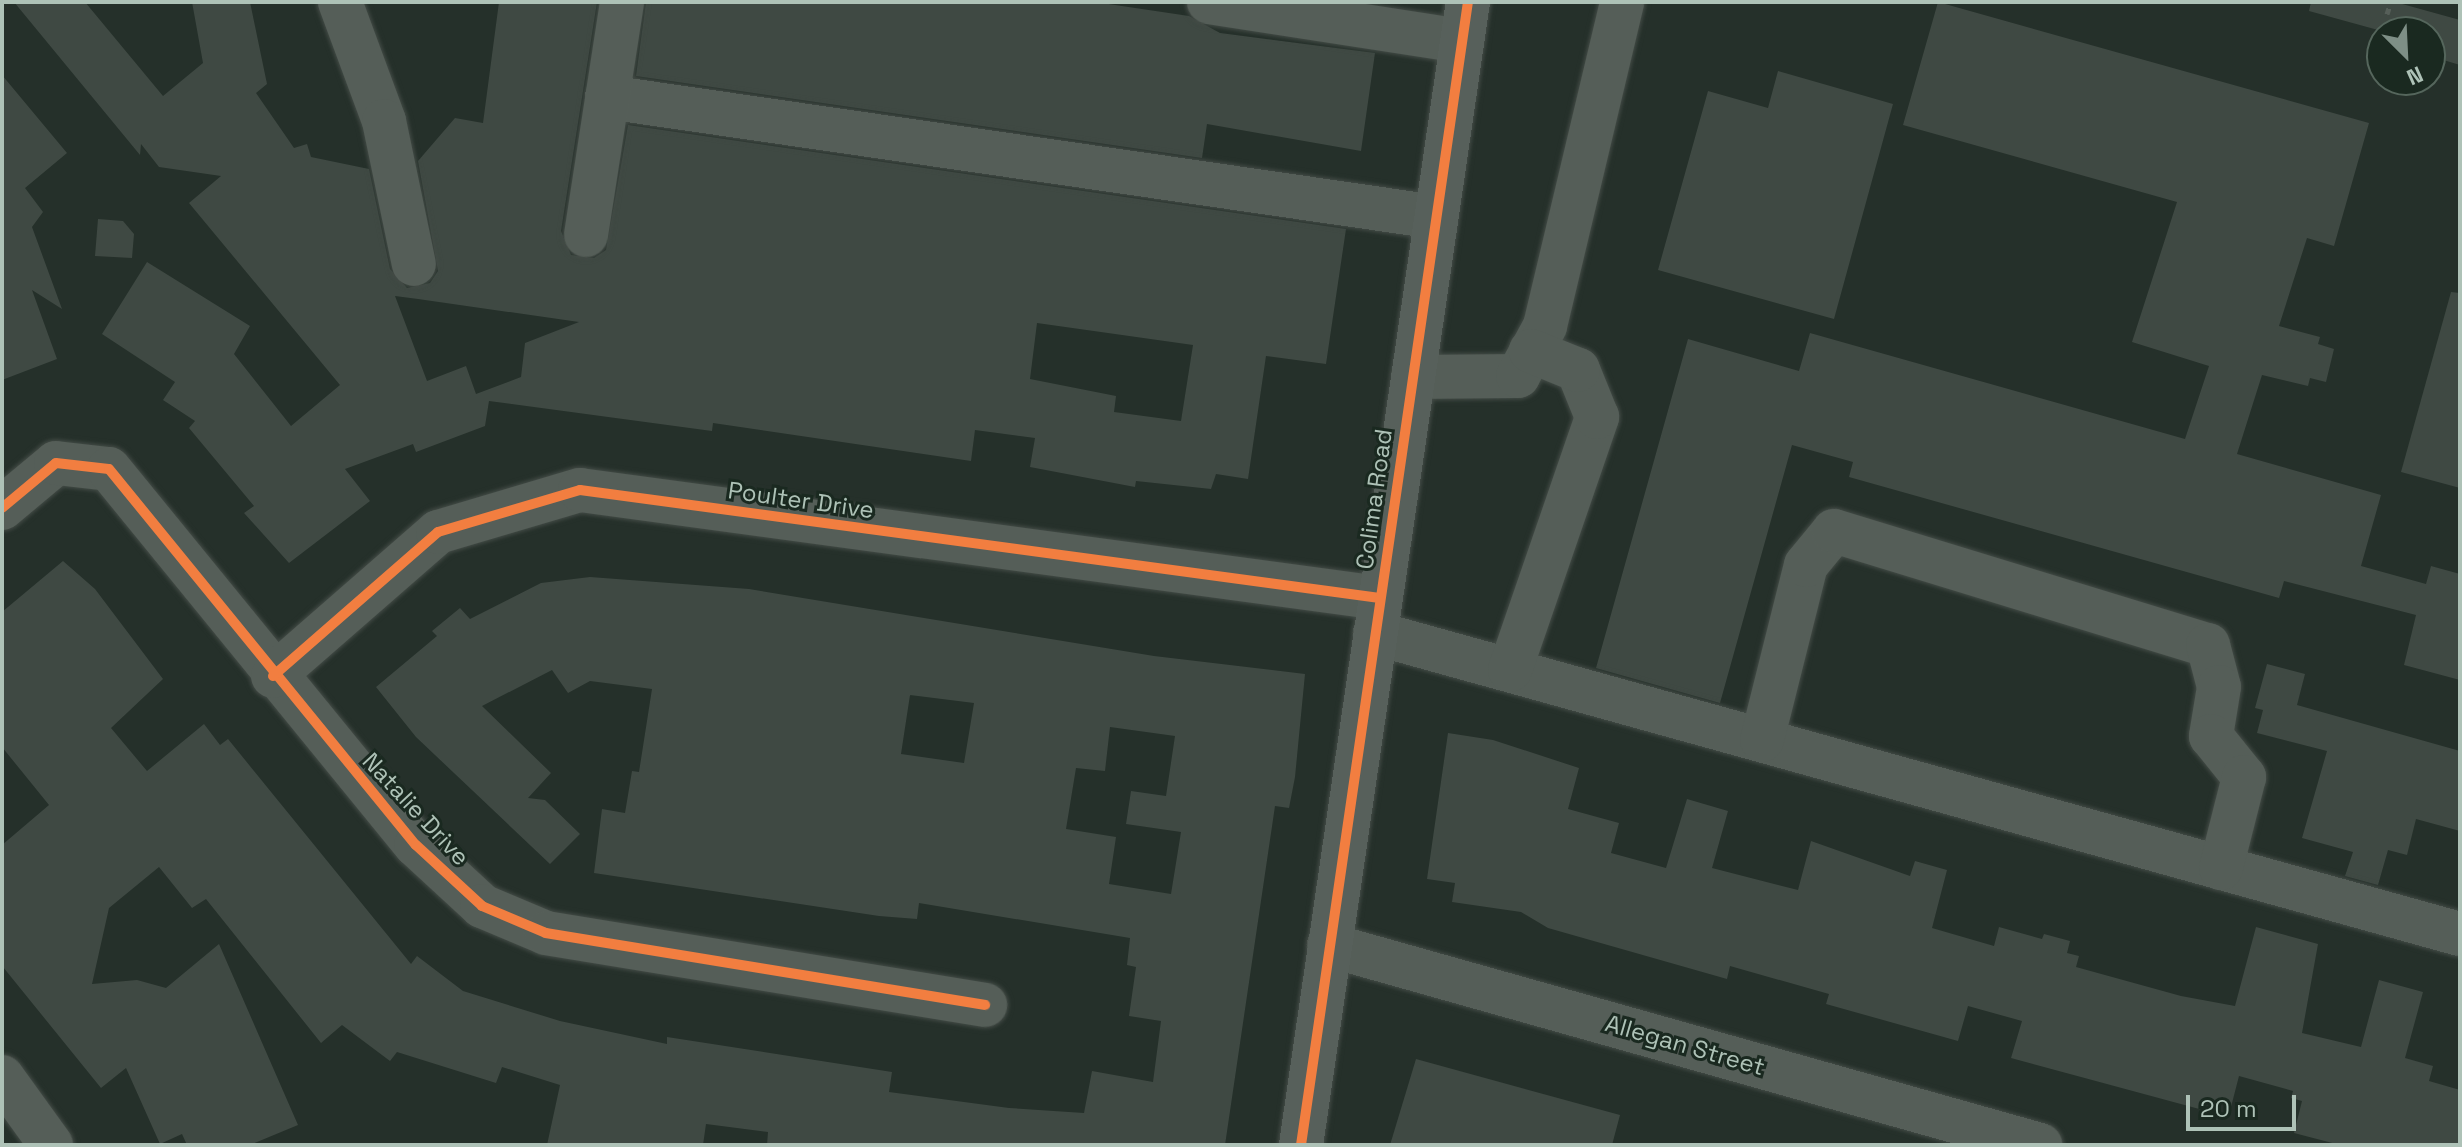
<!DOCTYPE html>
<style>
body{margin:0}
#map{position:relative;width:2462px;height:1147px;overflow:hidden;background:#25302a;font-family:"Space Grotesk",sans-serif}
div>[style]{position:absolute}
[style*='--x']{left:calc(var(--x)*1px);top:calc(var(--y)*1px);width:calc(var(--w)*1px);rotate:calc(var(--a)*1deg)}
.building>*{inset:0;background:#3f4943}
.path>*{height:5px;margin-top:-2.5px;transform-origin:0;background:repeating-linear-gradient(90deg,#565f59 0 6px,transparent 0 12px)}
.roads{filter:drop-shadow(0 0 2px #434b46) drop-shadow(0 0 2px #434b46)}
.minor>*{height:44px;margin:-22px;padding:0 22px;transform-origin:22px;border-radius:22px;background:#555e58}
.major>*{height:44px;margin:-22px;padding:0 22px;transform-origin:22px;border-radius:22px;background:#57605b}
.cycleway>*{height:10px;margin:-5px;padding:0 5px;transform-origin:5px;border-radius:5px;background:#f27e40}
span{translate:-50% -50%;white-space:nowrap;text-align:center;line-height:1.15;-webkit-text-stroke:6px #1a2920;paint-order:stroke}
.street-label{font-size:24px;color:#aec2b7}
.frame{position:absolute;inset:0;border:4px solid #aec2b7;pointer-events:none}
.north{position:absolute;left:2366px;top:16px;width:80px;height:80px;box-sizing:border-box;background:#1a2920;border:2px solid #55665c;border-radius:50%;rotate:156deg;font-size:22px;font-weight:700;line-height:32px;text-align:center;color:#aec2b7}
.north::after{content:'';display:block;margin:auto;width:28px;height:36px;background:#7e8f86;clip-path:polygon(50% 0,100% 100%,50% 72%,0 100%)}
.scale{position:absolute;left:2186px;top:1095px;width:110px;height:36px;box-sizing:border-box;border:4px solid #aec2b7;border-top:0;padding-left:10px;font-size:24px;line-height:28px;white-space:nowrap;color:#aec2b7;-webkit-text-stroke:6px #1a2920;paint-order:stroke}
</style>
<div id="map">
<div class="building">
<div style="clip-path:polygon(evenodd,14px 2px,85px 2px,163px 96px,203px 63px,192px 2px,250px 2px,267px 84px,256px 93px,294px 148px,307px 144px,311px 157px,369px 169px,390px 269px,407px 288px,430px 283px,438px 271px,418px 161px,455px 118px,483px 123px,499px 2px,597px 2px,561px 231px,571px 255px,594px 258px,606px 250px,628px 125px,1346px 229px,1326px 364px,1266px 356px,1248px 479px,1216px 474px,1211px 489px,1136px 481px,1135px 487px,1030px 467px,1035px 438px,975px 430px,971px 461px,713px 423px,712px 431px,489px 401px,485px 426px,416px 452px,413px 444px,345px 469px,370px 501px,289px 563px,244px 513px,254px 506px,189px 428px,195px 421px,163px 400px,175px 382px,102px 334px,147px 262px,250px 326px,234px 354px,291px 426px,340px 385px,189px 203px,221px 176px,159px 167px,141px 144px,140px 155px,14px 2px,395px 296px,418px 299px,579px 322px,525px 343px,521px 377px,476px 394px,466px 366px,427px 381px,395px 296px,14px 2px,1037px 323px,1193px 345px,1181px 421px,1114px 412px,1116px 396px,1030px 379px,1037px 323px)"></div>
<div style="clip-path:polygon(646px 2px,1095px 2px,1189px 16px,1220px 33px,1375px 53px,1361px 151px,1207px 124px,1202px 158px,636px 76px)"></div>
<div style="clip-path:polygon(1938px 2px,2369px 123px,2334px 246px,2307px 238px,2279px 326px,2320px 337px,2318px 344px,2334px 349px,2326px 382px,2310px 378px,2308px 386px,2262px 375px,2237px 454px,2381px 495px,2361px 566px,2426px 584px,2431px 566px,2460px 574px,2460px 680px,2404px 665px,2416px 615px,2284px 581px,2279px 598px,1849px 477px,1853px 462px,1792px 445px,1720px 703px,1596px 668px,1688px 339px,1799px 371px,1810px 333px,2185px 439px,2209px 366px,2132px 342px,2177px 202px,1903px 125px)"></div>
<div style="clip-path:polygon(2311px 2px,2395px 2px,2460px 20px,2460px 65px,2430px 56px,2430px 32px,2382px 32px,2382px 42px,2375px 40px,2378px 30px,2309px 11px)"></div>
<div style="clip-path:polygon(1778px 71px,1893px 104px,1834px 319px,1658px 270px,1708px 91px,1768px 108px)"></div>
<div style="clip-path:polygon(2px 75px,67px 153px,25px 188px,43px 212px,32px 227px,62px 309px,32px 290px,57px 359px,2px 380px)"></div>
<div style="clip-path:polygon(98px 219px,123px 221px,134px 234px,132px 258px,95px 256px)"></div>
<div style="clip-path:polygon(2451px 292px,2460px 293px,2460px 488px,2401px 472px)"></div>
<div style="clip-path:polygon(evenodd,63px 561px,95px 589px,163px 679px,111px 728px,147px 771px,204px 724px,220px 745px,228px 739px,411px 964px,417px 956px,463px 991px,560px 1021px,667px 1044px,667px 1037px,892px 1072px,889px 1092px,1009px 1108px,1084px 1113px,1092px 1071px,1153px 1082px,1161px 1021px,1129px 1016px,1136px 967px,1127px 965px,1130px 938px,919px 903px,917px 919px,879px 916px,594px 873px,602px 809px,625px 813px,632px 771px,639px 772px,652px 689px,590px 681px,568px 693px,552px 670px,482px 706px,551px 773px,528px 798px,545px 800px,580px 834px,550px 864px,416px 737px,376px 687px,437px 636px,432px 631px,460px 608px,470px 619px,541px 583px,590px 577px,749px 589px,1154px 656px,1305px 674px,1295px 777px,1289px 808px,1275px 806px,1225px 1145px,767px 1145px,768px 1132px,706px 1124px,703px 1145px,547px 1145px,560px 1085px,502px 1067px,496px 1083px,397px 1052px,390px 1061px,342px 1025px,321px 1043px,206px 899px,192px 908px,159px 867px,109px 908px,92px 984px,137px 980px,166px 988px,219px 944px,298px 1125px,250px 1145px,187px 1145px,182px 1134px,160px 1144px,126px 1068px,101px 1088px,3px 967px,2px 845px,49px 805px,2px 747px,2px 612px,63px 561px,910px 695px,974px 703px,964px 763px,901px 754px,910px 695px,63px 561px,1110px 727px,1175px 736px,1166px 796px,1131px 791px,1126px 824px,1181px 832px,1171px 894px,1109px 884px,1116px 837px,1066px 829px,1076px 768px,1105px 771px,1110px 727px)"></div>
<div style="clip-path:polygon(2267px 664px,2305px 674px,2297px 705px,2460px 751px,2460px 831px,2416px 819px,2407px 855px,2388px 850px,2378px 885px,2345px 876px,2353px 852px,2302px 838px,2327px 751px,2257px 733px,2263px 710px,2255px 708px)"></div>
<div style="clip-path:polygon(1448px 733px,1493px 740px,1579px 768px,1568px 809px,1619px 823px,1611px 853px,1666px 868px,1687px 799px,1728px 811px,1712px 868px,1798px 890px,1811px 841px,1910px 876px,1915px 861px,1947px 870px,1932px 928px,1994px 946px,1999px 927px,2042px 939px,2044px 934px,2070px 941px,2067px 953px,2079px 956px,2076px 967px,2181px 996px,2235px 1006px,2256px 927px,2318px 944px,2302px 1033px,2361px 1047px,2379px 980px,2423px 992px,2405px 1058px,2433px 1066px,2429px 1081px,2460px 1090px,2460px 1145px,2340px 1145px,2294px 1133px,2302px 1101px,2291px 1098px,2293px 1091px,2239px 1076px,2231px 1107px,2206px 1100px,2203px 1110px,2011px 1058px,2022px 1021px,1968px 1006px,1958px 1041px,1826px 1004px,1829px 994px,1730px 966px,1727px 979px,1548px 928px,1521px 912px,1452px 902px,1455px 883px,1427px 879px)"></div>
<div style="clip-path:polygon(1416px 1059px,1620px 1115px,1612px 1145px,1390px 1145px)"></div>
</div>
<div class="path">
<div style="--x:2387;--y:14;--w:13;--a:-72"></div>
</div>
<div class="roads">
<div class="minor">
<div style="--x:340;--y:2;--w:127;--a:69.7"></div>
<div style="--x:384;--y:121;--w:146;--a:78.2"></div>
<div style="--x:1209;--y:2;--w:256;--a:8.8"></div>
<div style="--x:607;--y:97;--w:838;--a:8.24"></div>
<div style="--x:586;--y:235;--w:236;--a:-81.2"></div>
<div style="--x:1413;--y:377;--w:105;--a:-0.5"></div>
<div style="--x:1518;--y:376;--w:57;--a:-61.6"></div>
<div style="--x:1545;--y:326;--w:333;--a:-76.6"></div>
<div style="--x:2;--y:508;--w:70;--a:-39.8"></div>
<div style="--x:56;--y:463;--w:53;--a:6.5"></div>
<div style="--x:109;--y:469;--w:485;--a:50.8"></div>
<div style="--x:416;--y:845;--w:90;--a:42.7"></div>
<div style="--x:482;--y:906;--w:69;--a:22.9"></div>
<div style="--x:546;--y:933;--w:445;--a:9.3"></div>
<div style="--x:1375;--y:633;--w:1126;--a:15.51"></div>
<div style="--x:1510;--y:670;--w:268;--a:-71"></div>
<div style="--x:1597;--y:417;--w:51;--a:-112"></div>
<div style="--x:1578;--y:370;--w:51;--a:-158"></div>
<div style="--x:273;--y:676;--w:219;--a:-41.1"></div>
<div style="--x:438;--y:532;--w:148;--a:-16.5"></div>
<div style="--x:580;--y:490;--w:807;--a:7.69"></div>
<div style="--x:1762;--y:740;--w:180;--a:-75.9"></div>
<div style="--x:1806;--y:565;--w:44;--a:-50.5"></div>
<div style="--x:1834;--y:531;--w:391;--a:17"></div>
<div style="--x:2208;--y:645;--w:43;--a:75.3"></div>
<div style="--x:2219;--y:687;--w:50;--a:99.3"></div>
<div style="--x:2211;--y:736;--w:53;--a:51.2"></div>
<div style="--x:2244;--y:777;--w:94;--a:104.2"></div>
<div style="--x:1329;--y:945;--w:739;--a:15.71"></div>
<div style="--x:2;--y:1077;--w:84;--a:54.2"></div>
</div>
<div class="major">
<div style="--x:1301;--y:1145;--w:1155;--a:-81.69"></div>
</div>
</div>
<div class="cycleway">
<div style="--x:2;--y:508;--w:70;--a:-39.8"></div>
<div style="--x:56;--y:463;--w:53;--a:6.5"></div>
<div style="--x:109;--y:469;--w:485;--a:50.8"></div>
<div style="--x:416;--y:845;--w:90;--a:42.7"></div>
<div style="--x:482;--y:906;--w:69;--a:22.9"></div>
<div style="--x:546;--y:933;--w:445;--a:9.3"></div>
<div style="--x:273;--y:676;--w:219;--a:-41.1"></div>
<div style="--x:438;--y:532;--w:148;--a:-16.5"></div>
<div style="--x:580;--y:490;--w:807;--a:7.69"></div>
<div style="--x:1301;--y:1145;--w:1155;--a:-81.69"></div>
</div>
<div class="street-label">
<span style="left:1374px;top:499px;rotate:-82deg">Colima Road</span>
<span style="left:801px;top:500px;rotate:8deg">Poulter Drive</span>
<span style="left:416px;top:809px;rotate:47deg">Natalie Drive</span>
<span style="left:1685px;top:1045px;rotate:16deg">Allegan Street</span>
</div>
<div class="frame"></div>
<div class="north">N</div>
<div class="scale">20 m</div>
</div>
